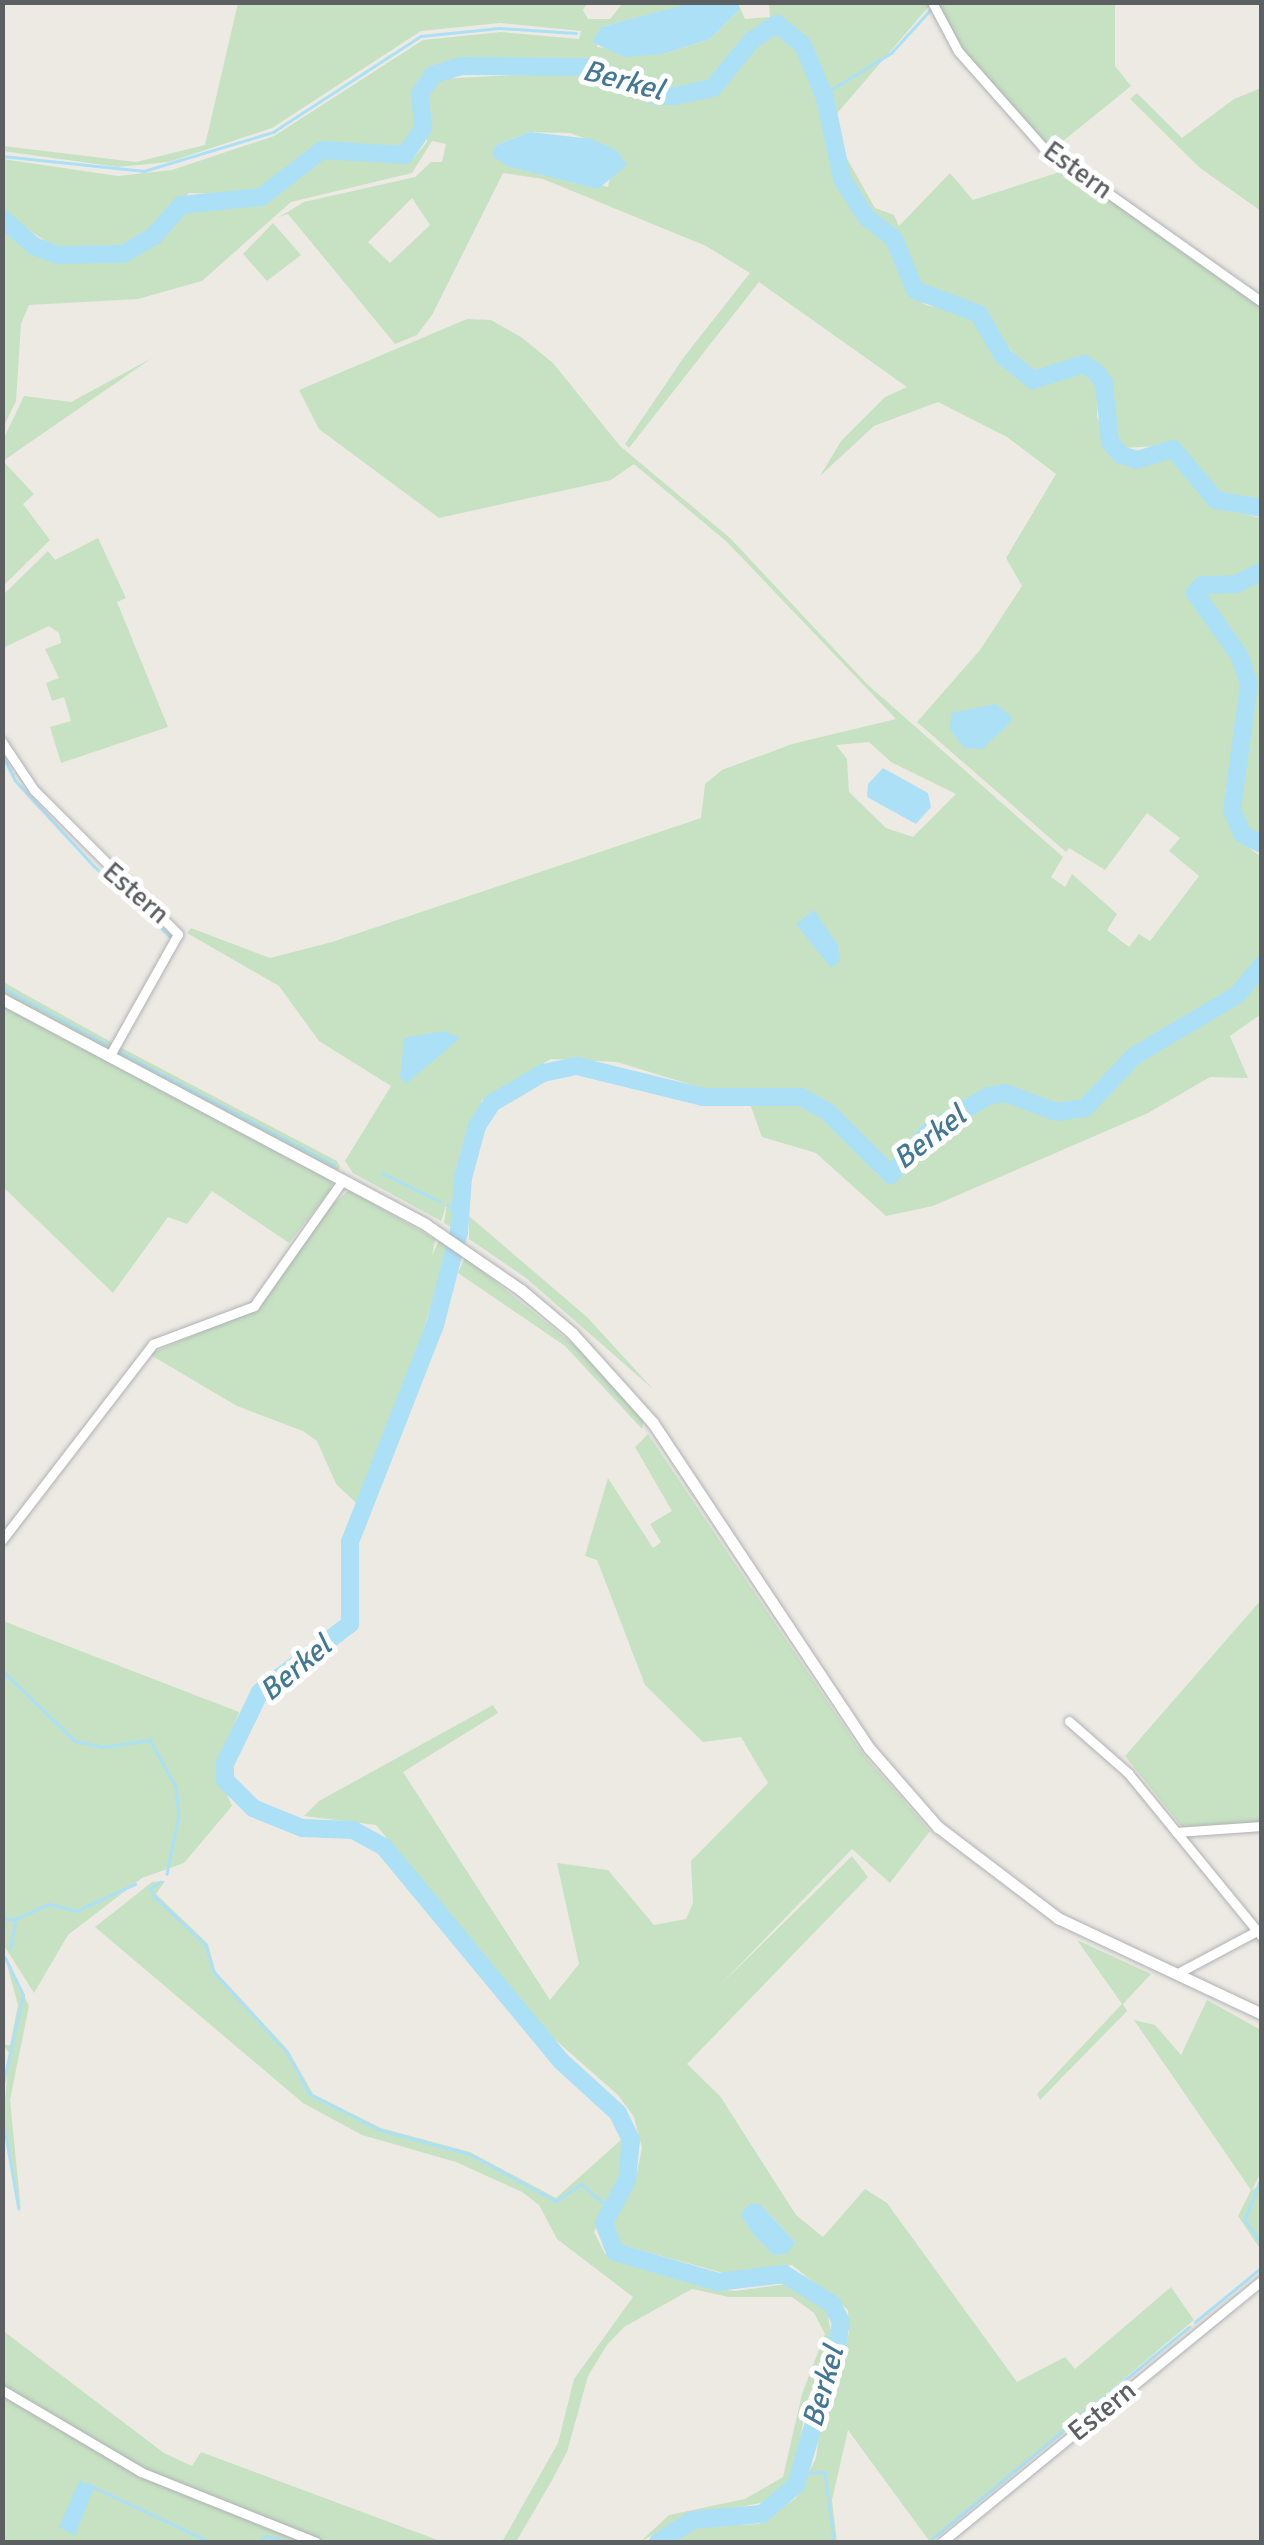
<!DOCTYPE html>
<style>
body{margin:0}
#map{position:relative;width:1264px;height:2545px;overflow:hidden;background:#edeae4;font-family:Signika,sans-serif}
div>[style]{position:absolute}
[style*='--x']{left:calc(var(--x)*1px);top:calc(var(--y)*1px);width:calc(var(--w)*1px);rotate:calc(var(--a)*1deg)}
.green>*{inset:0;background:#c7e2c3}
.water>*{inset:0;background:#abe0f7}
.stream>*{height:2.5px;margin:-1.25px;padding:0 1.25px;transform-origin:1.25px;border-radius:1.25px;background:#abe0f7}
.river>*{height:18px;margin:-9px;padding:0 9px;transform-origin:9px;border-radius:9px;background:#abe0f7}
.roads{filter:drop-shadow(0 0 2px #afb2b5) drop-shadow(0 0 2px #afb2b5)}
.minor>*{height:9px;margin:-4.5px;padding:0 4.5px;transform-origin:4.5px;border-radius:4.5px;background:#fff}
.tertiary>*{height:11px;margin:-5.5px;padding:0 5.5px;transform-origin:5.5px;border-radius:5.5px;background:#fff}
span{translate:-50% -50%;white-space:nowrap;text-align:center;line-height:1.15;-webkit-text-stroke:10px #fff;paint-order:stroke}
.street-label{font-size:28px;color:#5c6063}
.water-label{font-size:30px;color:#437796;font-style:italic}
.frame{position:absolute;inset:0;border:5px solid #5c6063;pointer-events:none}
</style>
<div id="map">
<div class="green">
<div style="clip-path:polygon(588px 2px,583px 10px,588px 19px,610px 19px,623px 3px,695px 3px,601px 27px,597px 47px,663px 54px,710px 39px,740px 9px,738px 3px,745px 19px,770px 17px,769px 3px,930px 5px,834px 117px,805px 39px,787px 22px,770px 20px,715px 81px,673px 92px,577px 60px,456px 61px,421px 81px,413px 142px,397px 151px,317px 147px,278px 182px,250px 195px,189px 193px,130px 247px,57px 249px,3px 212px,2px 159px,118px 176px,172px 170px,274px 136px,423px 40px,501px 32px,579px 39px,581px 31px,500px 23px,421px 31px,272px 128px,169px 162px,118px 167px,3px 151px,3px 146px,136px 162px,205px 145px,238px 3px)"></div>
<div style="clip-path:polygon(936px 3px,1115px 3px,1115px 66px,1131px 86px,1052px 150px,967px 57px)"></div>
<div style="clip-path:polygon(evenodd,770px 30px,791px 37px,808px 66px,838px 180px,861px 219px,889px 241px,911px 294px,926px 305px,971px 315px,1023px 381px,1044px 383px,1086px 369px,1098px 384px,1097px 417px,1113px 456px,1134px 465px,1175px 455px,1215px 507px,1261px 518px,1259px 566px,1227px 580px,1199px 577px,1188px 589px,1233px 655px,1244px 685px,1238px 754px,1225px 791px,1238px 839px,1261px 857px,1261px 959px,1244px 986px,1112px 1068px,1081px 1106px,1063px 1109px,1011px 1090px,985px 1092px,932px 1124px,890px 1170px,829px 1107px,803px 1093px,715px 1092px,617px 1062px,551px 1059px,482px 1100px,457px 1177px,454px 1229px,444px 1223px,447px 1203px,441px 1221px,353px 1173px,345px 1161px,391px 1086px,319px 1041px,279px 986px,187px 933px,191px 928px,270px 958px,332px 942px,701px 818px,705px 784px,722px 770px,792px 744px,896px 719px,727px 542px,634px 464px,611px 480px,439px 518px,319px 429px,299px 390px,467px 319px,491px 320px,521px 337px,553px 363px,620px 446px,730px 538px,867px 684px,1063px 857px,1051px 877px,1065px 887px,1072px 874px,1117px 914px,1107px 930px,1129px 947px,1139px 934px,1150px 941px,1199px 876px,1169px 851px,1180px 838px,1147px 813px,1105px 870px,1069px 848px,1066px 852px,917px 722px,980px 650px,1022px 586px,1006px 558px,1056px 474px,1007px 437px,938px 402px,874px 426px,820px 476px,841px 441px,885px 397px,907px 387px,759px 282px,629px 448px,625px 444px,684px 357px,750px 273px,706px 246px,543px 179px,503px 173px,432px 315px,417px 335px,395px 344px,288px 214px,279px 217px,304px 202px,415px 177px,431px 162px,442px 162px,446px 144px,432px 141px,412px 173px,291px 202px,202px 281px,138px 299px,29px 305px,21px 324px,16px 401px,4px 426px,2px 222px,43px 257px,130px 255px,183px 208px,254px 204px,289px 185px,321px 155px,413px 159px,427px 142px,424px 97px,438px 79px,589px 71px,654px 98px,697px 98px,731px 79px,770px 30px,530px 132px,570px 133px,616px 150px,608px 187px,534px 169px,496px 145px,530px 132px,770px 30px,412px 198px,430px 225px,390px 263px,368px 242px,412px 198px,770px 30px,869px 742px,891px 762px,956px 794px,913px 837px,886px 828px,849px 792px,847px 759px,836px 745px,869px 742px)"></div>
<div style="clip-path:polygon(1261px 88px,1261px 211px,1200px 168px,1130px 99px,1137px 93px,1182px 138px,1234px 99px)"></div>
<div style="clip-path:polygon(841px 148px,875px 208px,894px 215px,899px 226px,950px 173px,973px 200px,1069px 169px,1261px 305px,1261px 504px,1225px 501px,1177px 445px,1123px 448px,1110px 421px,1111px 385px,1088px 360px,1029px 373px,976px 307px,918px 287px,896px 233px,870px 213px,848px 177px)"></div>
<div style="clip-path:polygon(273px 223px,301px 255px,267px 281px,243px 254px)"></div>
<div style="clip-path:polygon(152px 358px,3px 461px,34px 494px,23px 504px,50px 540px,3px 586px,3px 440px,24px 396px,71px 402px)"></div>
<div style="clip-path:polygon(98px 538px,126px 598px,117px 602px,168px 727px,61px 763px,50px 727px,71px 721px,64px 697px,52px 701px,46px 683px,59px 678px,45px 649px,61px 643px,59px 633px,49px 626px,3px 648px,3px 595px,48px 551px,55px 560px)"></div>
<div style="clip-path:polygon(1261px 578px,1261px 840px,1238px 819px,1253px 683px,1244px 652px,1204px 594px,1232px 592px)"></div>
<div style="clip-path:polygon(1261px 974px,1261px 1014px,1230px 1036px,1248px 1078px,1210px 1077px,1148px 1113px,933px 1206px,886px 1216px,816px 1153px,762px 1137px,749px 1101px,813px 1105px,880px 1177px,892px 1178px,938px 1129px,987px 1100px,1009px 1098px,1062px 1117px,1085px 1112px,1136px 1059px,1239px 998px)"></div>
<div style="clip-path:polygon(2px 981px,21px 992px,113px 1043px,107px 1050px,16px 1001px,3px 992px)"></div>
<div style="clip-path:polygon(3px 1004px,332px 1180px,331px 1189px,289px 1243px,212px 1191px,187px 1224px,168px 1217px,113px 1293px,3px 1187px)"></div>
<div style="clip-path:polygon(118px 1046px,337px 1161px,340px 1167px,337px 1171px,117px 1056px)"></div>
<div style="clip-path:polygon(349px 1190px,435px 1239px,432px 1255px,439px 1241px,448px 1247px,399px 1414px,356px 1503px,336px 1484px,317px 1441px,303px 1431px,237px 1406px,149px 1354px,256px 1309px,311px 1224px)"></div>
<div style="clip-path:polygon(469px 1216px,587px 1317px,653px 1389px,526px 1278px,469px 1239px)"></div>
<div style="clip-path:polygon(465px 1257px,591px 1359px,644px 1419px,642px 1429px,565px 1346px,458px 1273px)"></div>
<div style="clip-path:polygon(evenodd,648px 1434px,862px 1753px,930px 1831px,890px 1883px,852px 1849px,719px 1986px,852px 1856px,868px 1877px,687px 2064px,720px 2096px,796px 2215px,823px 2237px,865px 2189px,887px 2203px,1017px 2382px,1065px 2357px,1075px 2369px,1171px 2287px,1194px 2320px,930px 2542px,848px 2430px,832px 2500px,837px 2542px,668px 2542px,696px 2527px,759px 2524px,796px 2498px,816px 2458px,821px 2419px,849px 2333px,848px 2310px,792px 2265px,734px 2276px,618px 2244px,609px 2227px,635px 2182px,642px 2148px,634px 2117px,618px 2095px,551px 2036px,376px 1825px,304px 1816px,319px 1801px,493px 1705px,498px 1713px,403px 1772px,550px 2000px,579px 1964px,557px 1863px,608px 1870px,654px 1925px,686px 1919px,693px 1903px,691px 1861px,768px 1783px,741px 1737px,703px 1742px,645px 1685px,597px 1560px,585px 1556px,608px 1478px,653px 1548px,661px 1542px,650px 1524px,672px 1511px,635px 1447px,648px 1434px,761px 2205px,795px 2242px,774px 2255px,740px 2214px,761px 2205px)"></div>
<div style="clip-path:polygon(1261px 1600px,1261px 1822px,1182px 1827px,1125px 1756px)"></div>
<div style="clip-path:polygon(3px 1621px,239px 1712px,217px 1772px,232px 1806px,184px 1863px,142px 1878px,68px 1935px,34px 1993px,3px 1944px)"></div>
<div style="clip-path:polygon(165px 1881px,156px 1894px,208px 1944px,215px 1971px,288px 2050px,313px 2094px,381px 2128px,470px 2152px,556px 2198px,622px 2139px,624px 2167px,594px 2232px,605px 2254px,704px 2287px,735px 2291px,786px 2284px,827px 2311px,832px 2338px,806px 2404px,796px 2468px,775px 2500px,680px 2519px,640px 2542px,669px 2515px,745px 2499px,783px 2477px,802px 2394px,825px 2334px,814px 2313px,792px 2297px,729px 2297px,692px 2289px,624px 2327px,607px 2345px,588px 2376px,567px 2452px,551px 2482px,516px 2542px,502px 2542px,558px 2443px,574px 2379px,633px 2297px,557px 2239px,539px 2205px,522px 2192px,456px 2162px,362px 2135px,303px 2103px,95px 1927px,152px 1882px)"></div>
<div style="clip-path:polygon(1077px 1940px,1151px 1974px,1123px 2004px,1127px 2011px,1040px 2100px,1037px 2094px,1122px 2004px)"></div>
<div style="clip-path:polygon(4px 1954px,29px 2006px,10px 2100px,21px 2211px,3px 2123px,9px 2053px,3px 2045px,10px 2045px,18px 2005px)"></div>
<div style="clip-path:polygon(1207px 2000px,1261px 2030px,1261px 2172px,1252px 2190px,1261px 2184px,1261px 2250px,1238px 2216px,1251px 2190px,1134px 2020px,1155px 2025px,1181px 2055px)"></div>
<div style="clip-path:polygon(2px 2330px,164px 2453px,192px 2466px,201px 2452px,443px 2542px,324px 2542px,145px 2471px,3px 2388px)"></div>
<div style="clip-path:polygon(3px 2394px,144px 2476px,308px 2542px,3px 2542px)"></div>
</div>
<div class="water">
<div style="clip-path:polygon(695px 2px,738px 3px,740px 9px,710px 39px,663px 54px,625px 57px,592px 42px,601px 27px)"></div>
<div style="clip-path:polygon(530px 132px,591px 139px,616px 150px,627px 165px,598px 189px,507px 166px,492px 155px,496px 145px)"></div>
<div style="clip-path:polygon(996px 704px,1012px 717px,1009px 724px,982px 749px,964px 748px,950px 729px,951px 713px)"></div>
<div style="clip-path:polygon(883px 768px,928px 793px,931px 807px,916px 824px,867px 797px,868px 784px)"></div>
<div style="clip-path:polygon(814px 910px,838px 945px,840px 961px,831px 968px,796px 924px)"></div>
<div style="clip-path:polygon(444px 1031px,460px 1038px,406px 1084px,400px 1077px,404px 1038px)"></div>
<div style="clip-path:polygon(751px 2203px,761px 2205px,795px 2242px,788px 2253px,774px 2255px,754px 2235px,740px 2214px)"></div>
<div style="clip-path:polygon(80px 2480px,93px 2490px,75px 2536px,59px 2527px)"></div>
</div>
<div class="stream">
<div style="--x:824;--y:94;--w:79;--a:-31.5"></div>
<div style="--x:891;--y:53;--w:59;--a:-47.7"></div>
<div style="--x:2;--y:156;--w:143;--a:6"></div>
<div style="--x:144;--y:171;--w:135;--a:-16.8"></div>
<div style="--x:273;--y:132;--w:176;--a:-33"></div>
<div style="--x:421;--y:36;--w:78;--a:-5.9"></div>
<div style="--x:499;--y:28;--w:77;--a:3.7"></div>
<div style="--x:2;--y:754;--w:29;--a:63"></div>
<div style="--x:15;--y:780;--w:117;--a:47.4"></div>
<div style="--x:94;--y:866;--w:106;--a:42.7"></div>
<div style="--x:1261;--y:967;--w:1;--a:0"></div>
<div style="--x:2;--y:987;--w:120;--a:28.9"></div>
<div style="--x:118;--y:1051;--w:244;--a:27.8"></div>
<div style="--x:382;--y:1173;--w:64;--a:26.2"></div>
<div style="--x:447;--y:1205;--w:12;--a:24"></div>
<div style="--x:2;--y:1670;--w:102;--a:44.2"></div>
<div style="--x:75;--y:1741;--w:29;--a:12"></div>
<div style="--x:103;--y:1747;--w:48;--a:-8.5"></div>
<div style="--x:150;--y:1740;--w:54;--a:61"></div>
<div style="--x:176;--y:1787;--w:29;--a:84"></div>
<div style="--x:179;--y:1816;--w:59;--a:101.7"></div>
<div style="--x:161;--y:1882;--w:12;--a:149"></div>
<div style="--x:151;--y:1888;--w:9;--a:69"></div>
<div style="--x:154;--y:1896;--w:71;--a:43.3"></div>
<div style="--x:206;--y:1945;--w:28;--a:73"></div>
<div style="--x:214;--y:1972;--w:108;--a:47.6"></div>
<div style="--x:287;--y:2052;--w:48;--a:61.3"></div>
<div style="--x:310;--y:2094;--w:79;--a:27.2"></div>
<div style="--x:380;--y:2130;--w:93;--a:14.9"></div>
<div style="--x:470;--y:2154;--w:98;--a:28.7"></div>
<div style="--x:556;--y:2201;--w:30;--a:-34"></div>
<div style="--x:581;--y:2184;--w:39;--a:40"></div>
<div style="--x:2;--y:1918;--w:12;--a:9"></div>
<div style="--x:14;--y:1920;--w:38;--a:-25"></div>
<div style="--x:49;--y:1904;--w:29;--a:14"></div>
<div style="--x:77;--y:1911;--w:64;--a:-25"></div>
<div style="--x:10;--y:1949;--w:26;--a:-79"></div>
<div style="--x:2;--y:2088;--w:95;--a:-77.3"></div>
<div style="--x:23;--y:1995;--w:41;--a:-115.9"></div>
<div style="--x:2;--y:2113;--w:97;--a:80"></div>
<div style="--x:1262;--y:2177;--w:46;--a:111.6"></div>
<div style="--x:1245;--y:2220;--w:29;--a:55"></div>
<div style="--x:1195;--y:2322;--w:87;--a:-39.4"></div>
<div style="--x:800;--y:2474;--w:25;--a:-5"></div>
<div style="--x:825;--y:2472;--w:69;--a:82.5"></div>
<div style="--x:87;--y:2484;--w:136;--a:25.2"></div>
<div style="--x:933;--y:2538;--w:332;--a:-39.5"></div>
<div style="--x:258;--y:2542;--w:10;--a:-37"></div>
<div style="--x:266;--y:2536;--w:27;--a:13"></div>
</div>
<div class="river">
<div style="--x:2;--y:218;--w:43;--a:41.2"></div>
<div style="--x:34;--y:246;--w:25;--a:21"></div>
<div style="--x:57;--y:255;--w:66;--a:-0.9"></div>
<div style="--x:123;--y:254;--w:36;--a:-30"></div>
<div style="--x:154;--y:236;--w:41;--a:-48.9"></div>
<div style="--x:181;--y:205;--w:80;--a:-5.7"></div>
<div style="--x:261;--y:197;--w:77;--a:-37.6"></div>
<div style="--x:322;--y:150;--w:83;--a:3.4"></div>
<div style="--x:405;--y:155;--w:32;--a:-56"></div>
<div style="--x:423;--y:128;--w:34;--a:-95"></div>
<div style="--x:420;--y:94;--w:23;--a:-56"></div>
<div style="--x:433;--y:75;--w:28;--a:-18"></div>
<div style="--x:460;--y:66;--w:133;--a:0.4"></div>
<div style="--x:593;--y:67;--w:69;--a:24.7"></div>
<div style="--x:656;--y:96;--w:19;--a:0"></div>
<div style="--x:675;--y:96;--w:39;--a:-12"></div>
<div style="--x:713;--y:88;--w:62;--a:-50.9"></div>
<div style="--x:752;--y:40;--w:30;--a:-33"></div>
<div style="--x:777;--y:24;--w:33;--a:39"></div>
<div style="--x:803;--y:45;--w:57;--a:67.5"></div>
<div style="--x:825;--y:98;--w:83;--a:78.1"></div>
<div style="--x:842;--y:179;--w:45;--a:57.7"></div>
<div style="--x:866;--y:217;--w:36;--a:38"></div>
<div style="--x:894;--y:239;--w:55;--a:67.6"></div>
<div style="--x:915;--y:290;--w:68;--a:20.6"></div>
<div style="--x:979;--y:314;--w:48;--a:60.3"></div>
<div style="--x:1003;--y:356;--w:38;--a:39"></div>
<div style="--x:1033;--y:380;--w:53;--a:-17.4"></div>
<div style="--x:1084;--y:364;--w:14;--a:34"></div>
<div style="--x:1096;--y:372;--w:14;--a:54"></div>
<div style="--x:1104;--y:383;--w:59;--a:84.2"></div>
<div style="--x:1110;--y:442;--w:17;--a:50"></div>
<div style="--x:1121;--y:455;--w:17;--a:17"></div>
<div style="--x:1137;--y:460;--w:38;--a:-17"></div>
<div style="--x:1173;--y:449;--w:67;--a:49.9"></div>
<div style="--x:1216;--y:500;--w:47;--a:9.9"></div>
<div style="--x:1262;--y:571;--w:29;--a:153"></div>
<div style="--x:1236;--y:584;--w:34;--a:178"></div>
<div style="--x:1202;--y:585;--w:11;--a:131"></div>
<div style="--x:1195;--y:593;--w:76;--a:54.6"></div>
<div style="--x:1239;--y:655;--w:31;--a:71"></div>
<div style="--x:1249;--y:684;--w:127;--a:97.7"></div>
<div style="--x:1232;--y:810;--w:26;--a:67"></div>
<div style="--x:1242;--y:834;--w:22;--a:27"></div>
<div style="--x:658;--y:2542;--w:41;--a:-32.2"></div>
<div style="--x:693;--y:2520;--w:69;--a:-5"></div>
<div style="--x:762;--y:2514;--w:45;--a:-40.5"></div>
<div style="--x:796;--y:2485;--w:151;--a:-73.8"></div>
<div style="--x:838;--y:2340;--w:18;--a:-81"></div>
<div style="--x:841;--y:2322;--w:20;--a:-117"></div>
<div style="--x:832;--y:2304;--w:57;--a:-148"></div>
<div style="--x:784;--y:2274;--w:66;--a:173.1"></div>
<div style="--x:718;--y:2282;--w:107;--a:-163.8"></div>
<div style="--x:615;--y:2252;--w:31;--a:-111"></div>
<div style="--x:604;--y:2223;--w:49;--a:-61.9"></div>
<div style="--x:627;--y:2180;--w:40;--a:-84.3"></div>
<div style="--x:631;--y:2140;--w:30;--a:-116"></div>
<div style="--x:618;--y:2113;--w:77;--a:-137.6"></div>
<div style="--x:561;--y:2061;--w:278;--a:-129.6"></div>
<div style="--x:384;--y:1847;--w:35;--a:-151"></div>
<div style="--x:353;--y:1830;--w:51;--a:-177.8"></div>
<div style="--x:302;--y:1828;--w:53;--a:-157.8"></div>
<div style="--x:253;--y:1808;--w:40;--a:-135"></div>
<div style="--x:225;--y:1780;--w:16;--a:-90"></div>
<div style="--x:225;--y:1764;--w:80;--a:-64.1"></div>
<div style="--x:260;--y:1692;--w:113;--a:-37.1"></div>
<div style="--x:350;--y:1624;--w:82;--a:-90"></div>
<div style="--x:350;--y:1542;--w:233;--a:-68.6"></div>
<div style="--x:435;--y:1325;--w:96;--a:-75.5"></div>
<div style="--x:459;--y:1232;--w:54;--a:-85.8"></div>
<div style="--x:463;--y:1178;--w:54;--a:-74.9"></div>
<div style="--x:477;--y:1126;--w:27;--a:-57"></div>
<div style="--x:492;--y:1103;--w:59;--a:-30.5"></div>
<div style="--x:543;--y:1073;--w:35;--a:-12"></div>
<div style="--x:577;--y:1066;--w:130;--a:13.8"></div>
<div style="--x:703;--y:1097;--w:98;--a:0"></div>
<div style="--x:801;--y:1097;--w:31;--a:29"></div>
<div style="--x:828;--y:1112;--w:89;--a:45"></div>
<div style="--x:891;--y:1175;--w:57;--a:-49.3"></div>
<div style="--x:928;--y:1132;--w:70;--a:-31"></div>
<div style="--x:988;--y:1096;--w:17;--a:-10"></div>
<div style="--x:1005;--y:1093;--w:54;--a:20.4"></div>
<div style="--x:1056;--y:1112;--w:29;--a:-8"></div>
<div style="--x:1085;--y:1108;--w:71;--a:-46.7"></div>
<div style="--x:1134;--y:1056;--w:120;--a:-30.6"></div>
<div style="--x:1237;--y:995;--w:39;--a:-50"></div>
</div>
<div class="roads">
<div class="minor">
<div style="--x:932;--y:2;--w:55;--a:62"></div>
<div style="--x:958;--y:51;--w:128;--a:48.5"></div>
<div style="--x:1043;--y:147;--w:268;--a:35.3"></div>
<div style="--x:2;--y:742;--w:58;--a:56.3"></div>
<div style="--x:34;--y:790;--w:204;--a:45"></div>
<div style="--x:178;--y:934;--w:141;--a:119.3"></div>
<div style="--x:2;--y:1540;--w:247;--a:-52.4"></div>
<div style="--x:153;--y:1344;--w:108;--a:-20.6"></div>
<div style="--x:254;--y:1306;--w:154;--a:-54.8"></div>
<div style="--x:1069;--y:1721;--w:79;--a:41.4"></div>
<div style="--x:1128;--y:1773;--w:212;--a:50.7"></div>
<div style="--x:1176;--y:1832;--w:86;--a:-4"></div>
<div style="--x:1176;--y:1974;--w:92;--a:-28"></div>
<div style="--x:2;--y:2390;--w:161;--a:30.5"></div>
<div style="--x:141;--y:2472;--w:188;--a:21.8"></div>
<div style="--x:942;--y:2542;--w:414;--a:-39.3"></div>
</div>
<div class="tertiary">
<div style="--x:2;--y:999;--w:479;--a:28"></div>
<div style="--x:425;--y:1224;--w:116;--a:34.5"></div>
<div style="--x:521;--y:1290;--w:67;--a:40.1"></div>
<div style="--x:572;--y:1333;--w:121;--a:48"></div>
<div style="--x:653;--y:1423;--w:390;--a:56.4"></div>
<div style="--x:869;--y:1748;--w:105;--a:48.9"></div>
<div style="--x:938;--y:1827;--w:151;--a:37.2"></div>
<div style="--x:1058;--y:1918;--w:225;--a:25.2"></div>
</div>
</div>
<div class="street-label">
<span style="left:1078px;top:170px;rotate:36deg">Estern</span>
<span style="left:136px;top:893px;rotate:41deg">Estern</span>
<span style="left:1102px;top:2411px;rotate:-39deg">Estern</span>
</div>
<div class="water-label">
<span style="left:623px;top:81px;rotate:15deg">Berkel</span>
<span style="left:930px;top:1138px;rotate:-38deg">Berkel</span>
<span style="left:296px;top:1669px;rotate:-40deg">Berkel</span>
<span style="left:824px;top:2387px;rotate:-74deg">Berkel</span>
</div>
<div class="frame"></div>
</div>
